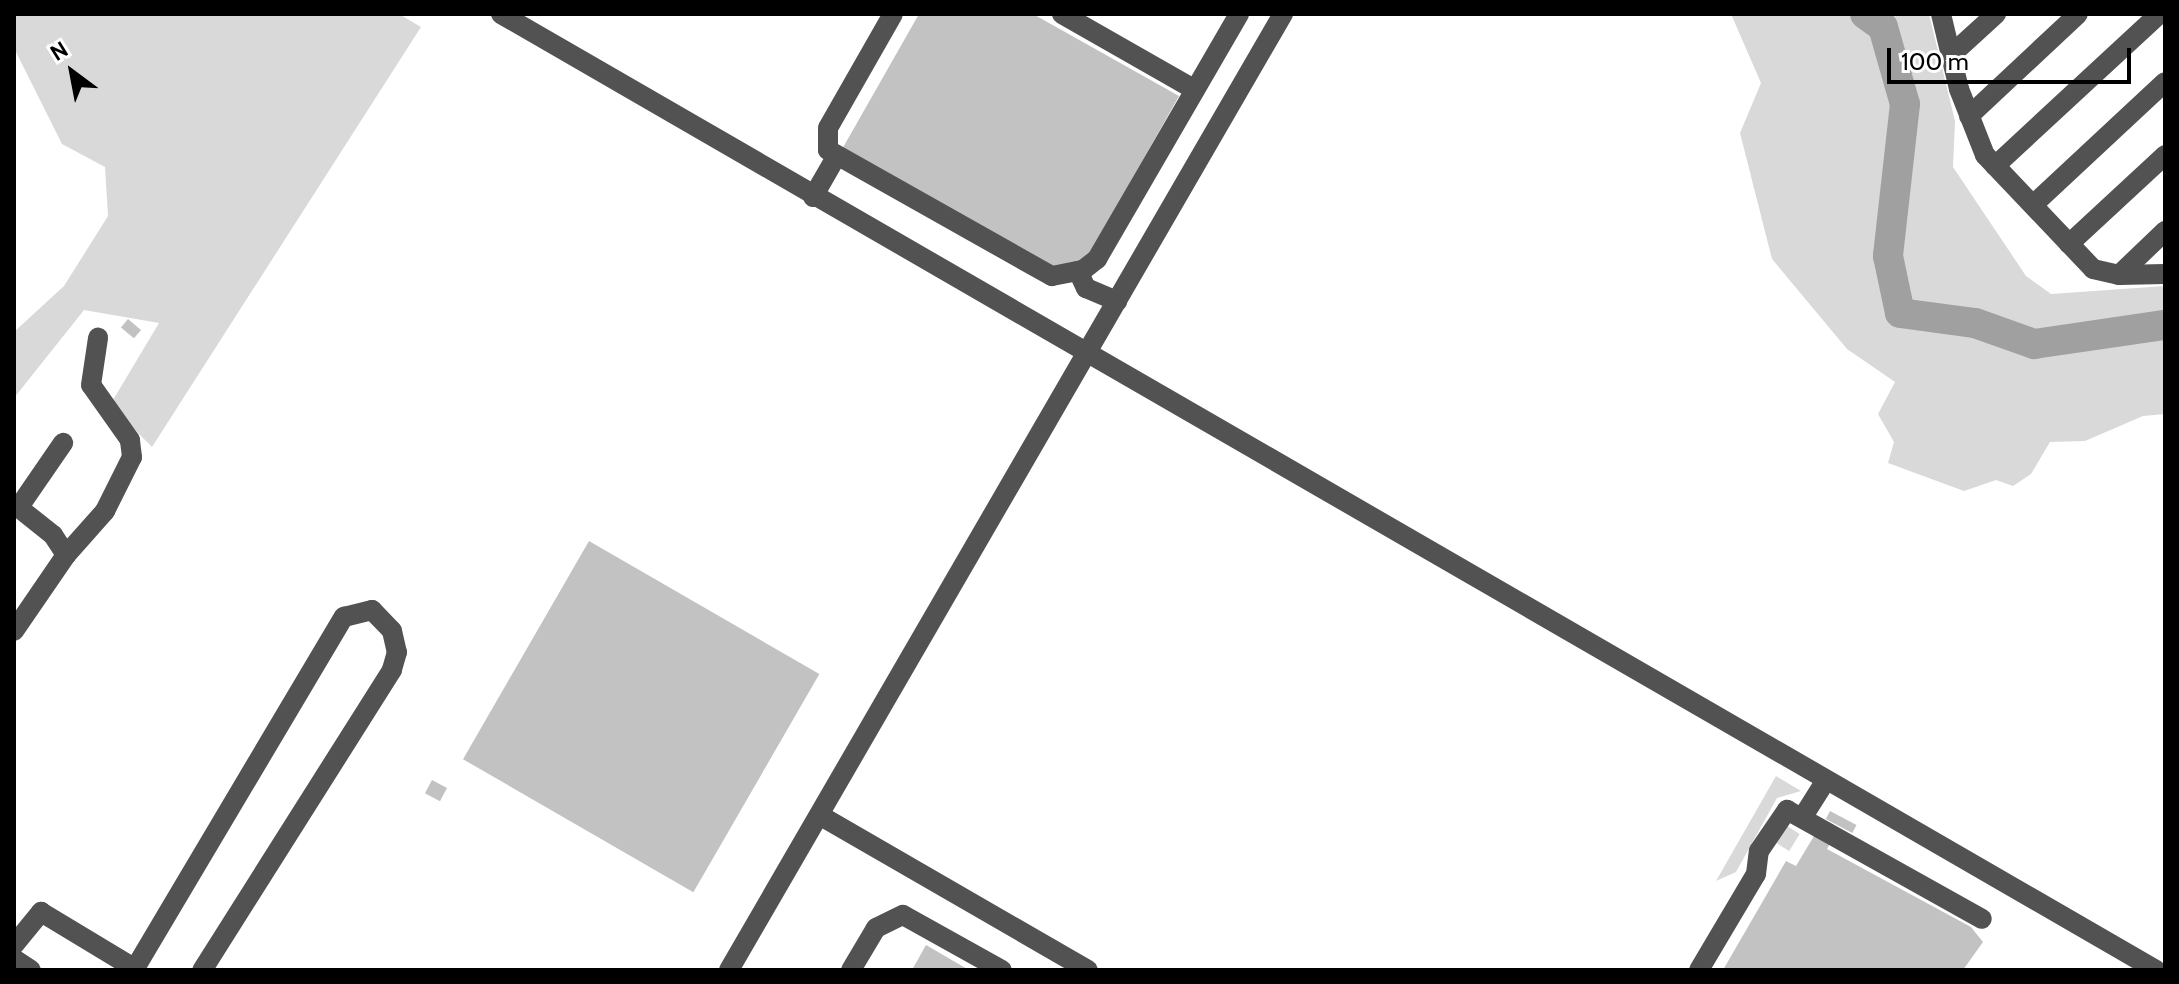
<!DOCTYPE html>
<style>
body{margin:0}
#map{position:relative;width:2179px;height:984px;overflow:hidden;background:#fff;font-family:Cabin,sans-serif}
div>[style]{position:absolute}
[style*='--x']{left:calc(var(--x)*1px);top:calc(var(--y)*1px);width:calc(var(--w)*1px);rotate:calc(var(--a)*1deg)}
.green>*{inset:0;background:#d9d9d9;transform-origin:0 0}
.river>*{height:30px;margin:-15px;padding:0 15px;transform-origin:15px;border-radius:15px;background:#a0a0a0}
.building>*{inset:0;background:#c2c2c2;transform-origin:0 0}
.minor>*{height:20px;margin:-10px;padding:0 10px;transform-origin:10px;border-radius:10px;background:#525252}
span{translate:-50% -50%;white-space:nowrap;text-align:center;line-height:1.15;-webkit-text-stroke:7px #fff;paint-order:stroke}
.frame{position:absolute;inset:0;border:16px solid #000;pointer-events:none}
.north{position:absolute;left:32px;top:32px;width:80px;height:80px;-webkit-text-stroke:6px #fff;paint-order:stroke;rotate:328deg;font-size:22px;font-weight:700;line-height:32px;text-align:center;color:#000}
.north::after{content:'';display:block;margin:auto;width:28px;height:36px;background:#000;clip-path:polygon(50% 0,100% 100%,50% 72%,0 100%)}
.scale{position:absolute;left:1887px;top:48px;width:244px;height:36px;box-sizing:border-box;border:4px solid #000;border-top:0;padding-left:10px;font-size:24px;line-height:28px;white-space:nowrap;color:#000;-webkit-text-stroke:6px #fff;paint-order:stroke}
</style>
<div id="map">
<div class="green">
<div style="clip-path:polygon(14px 14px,399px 14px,421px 27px,152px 447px,110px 405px,159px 323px,84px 310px,14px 398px,14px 332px,64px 286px,108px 216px,105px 167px,62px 144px,14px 48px)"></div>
<div style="clip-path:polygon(1731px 14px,1929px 14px,1955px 121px,1953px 167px,2026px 276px,2051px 294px,2165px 286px,2165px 414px,2143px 416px,2085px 441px,2050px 442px,2031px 474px,2013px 486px,1996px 480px,1964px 491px,1888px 463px,1894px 442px,1878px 414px,1895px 382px,1847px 349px,1772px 259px,1740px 133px,1761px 83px)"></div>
<div style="clip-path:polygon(1776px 776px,1801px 791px,1777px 798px,1736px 872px,1716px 881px)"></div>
<div style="left:1787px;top:826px;width:15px;height:20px;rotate:32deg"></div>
</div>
<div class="river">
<div style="--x:1865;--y:14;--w:22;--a:36"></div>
<div style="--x:1883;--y:27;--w:80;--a:74.1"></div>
<div style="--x:1905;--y:104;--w:153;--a:96.4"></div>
<div style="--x:1888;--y:256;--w:58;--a:78.1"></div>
<div style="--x:1900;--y:313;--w:76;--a:7.6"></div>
<div style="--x:1975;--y:323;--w:63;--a:19.6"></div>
<div style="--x:2034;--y:344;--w:132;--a:-8.3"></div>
</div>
<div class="building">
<div style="clip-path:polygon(919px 14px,1033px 14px,1179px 96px,1083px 266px,1054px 272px,841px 151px)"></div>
<div style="left:128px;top:319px;width:17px;height:11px;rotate:40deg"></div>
<div style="left:589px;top:541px;width:266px;height:252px;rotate:30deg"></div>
<div style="left:432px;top:780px;width:17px;height:15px;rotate:28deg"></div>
<div style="left:1830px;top:811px;width:30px;height:9px;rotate:28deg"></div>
<div style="clip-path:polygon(1817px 831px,1832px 840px,1827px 849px,1971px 927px,1983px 942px,1963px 970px,1723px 970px,1786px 861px,1796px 866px)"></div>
<div style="clip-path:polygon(926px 945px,969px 970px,912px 970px)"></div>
</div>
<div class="minor">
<div style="--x:501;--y:14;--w:1911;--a:30.01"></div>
<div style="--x:893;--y:14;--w:131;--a:119.7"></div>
<div style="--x:828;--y:128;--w:22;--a:90"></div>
<div style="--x:828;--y:150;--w:257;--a:29.4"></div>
<div style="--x:1052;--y:276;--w:32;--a:-11"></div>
<div style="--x:1083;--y:270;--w:18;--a:-38"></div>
<div style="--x:1097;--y:259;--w:283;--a:-59.9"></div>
<div style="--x:1062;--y:14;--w:153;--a:29.7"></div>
<div style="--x:1941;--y:14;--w:77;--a:76.5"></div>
<div style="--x:1959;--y:89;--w:71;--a:68.5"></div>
<div style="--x:1985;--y:155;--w:157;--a:46.5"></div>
<div style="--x:2093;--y:269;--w:27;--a:13"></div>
<div style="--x:2119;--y:275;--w:46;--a:-1.2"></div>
<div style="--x:1951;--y:55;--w:61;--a:-42.3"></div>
<div style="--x:1969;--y:116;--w:149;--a:-43.1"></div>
<div style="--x:1995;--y:166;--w:224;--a:-42.8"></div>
<div style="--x:813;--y:197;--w:46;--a:-60.1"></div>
<div style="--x:2033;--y:205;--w:180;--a:-43"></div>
<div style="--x:2069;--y:244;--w:131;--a:-42.8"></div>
<div style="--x:1078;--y:271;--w:19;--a:65"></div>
<div style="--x:1086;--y:288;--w:34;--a:23"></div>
<div style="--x:2119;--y:275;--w:64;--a:-43.7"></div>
<div style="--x:14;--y:504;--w:50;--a:38.5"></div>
<div style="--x:53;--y:535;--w:24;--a:57"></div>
<div style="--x:66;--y:555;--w:92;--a:124.4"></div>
<div style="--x:19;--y:507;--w:78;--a:-55.5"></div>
<div style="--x:66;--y:555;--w:59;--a:-48.4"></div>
<div style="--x:105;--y:511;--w:60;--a:-63.4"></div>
<div style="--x:132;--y:457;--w:17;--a:-97"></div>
<div style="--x:130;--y:440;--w:67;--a:-125.3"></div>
<div style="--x:91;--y:385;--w:48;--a:-81.5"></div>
<div style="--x:1804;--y:815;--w:41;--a:-57.8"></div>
<div style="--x:821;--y:816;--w:308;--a:30"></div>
<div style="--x:14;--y:945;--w:43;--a:-50.7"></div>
<div style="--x:41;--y:912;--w:112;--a:31.1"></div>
<div style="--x:14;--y:959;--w:20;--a:33"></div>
<div style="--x:134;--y:970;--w:411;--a:-59.3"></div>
<div style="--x:344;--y:617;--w:29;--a:-14"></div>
<div style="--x:372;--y:610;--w:29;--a:46"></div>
<div style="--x:392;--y:631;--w:22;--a:77"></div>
<div style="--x:397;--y:652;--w:19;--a:106"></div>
<div style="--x:392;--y:670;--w:355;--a:122.3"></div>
<div style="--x:729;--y:970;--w:1105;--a:-59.91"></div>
<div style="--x:851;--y:970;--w:49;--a:-59.2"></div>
<div style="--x:876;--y:928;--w:30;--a:-26"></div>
<div style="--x:903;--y:915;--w:113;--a:29.1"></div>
<div style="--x:1699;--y:970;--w:112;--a:-59.3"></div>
<div style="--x:1756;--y:874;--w:23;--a:-83"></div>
<div style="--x:1759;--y:851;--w:50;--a:-55.7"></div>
<div style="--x:1787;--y:810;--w:223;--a:29.2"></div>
</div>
<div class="frame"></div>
<div class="north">N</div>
<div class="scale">100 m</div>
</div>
